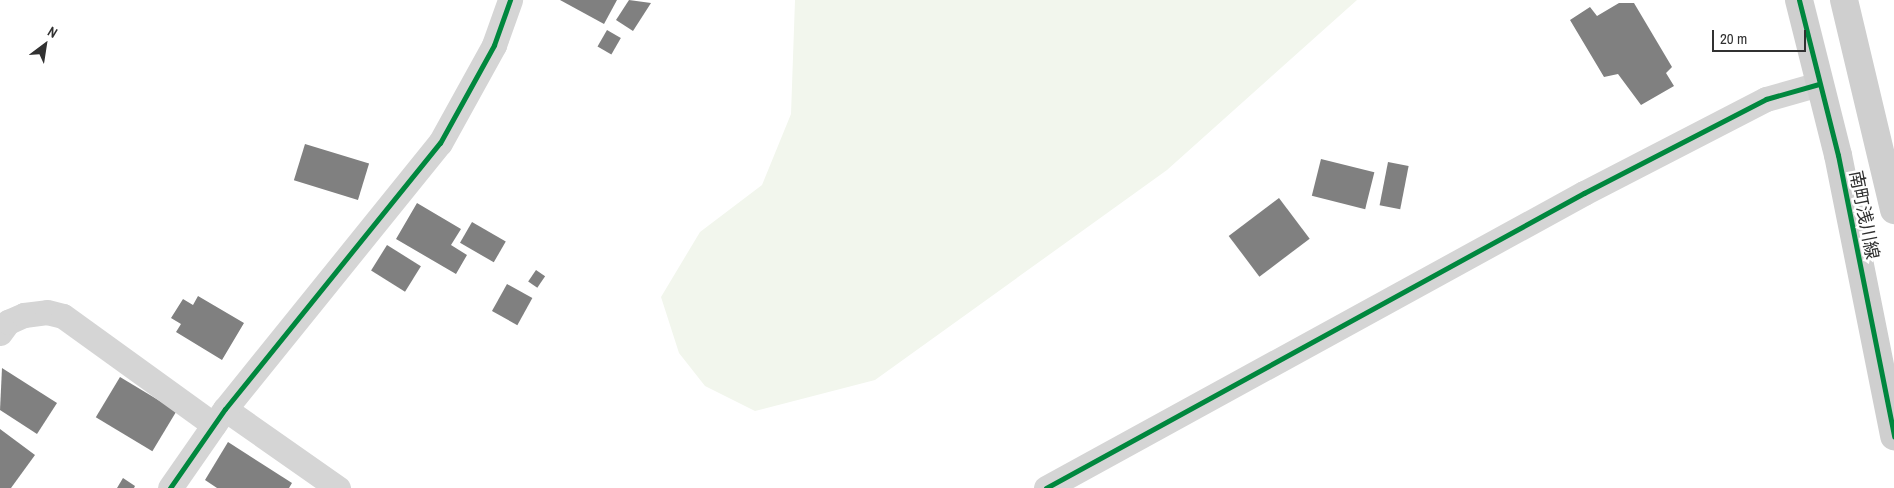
<!DOCTYPE html>
<meta charset="utf-8">
<style>
body{margin:0}
#map{position:relative;width:1894px;height:488px;overflow:hidden;background:#fff;font-family:"Archivo Narrow","Noto Sans JP",sans-serif}
div>[style]{position:absolute}
[style*='--x']{left:calc(var(--x)*1px);top:calc(var(--y)*1px);width:calc(var(--w)*1px);rotate:calc(var(--a)*1deg)}
.green>*{inset:0;background:#f2f6ed}
.building>*{inset:0;background:#808080;transform-origin:0 0}
.street>*{height:25px;margin:-12.5px;padding:0 12.5px;transform-origin:12.5px;border-radius:12.5px;background:#d5d5d5}
.secondary>*{height:28px;margin:-14px;padding:0 14px;transform-origin:14px;border-radius:14px;background:#cfcfcf}
.cycleway>*{height:5px;margin:-2.5px;padding:0 2.5px;transform-origin:2.5px;border-radius:2.5px;background:#00873e}
span{translate:-50% -50%;white-space:nowrap;text-align:center;line-height:1.15;-webkit-text-stroke:5px #fff;paint-order:stroke}
.street-label{font-size:18px;color:#313131}
.north{position:absolute;left:20px;top:20px;width:50px;height:50px;-webkit-text-stroke:4px #fff;paint-order:stroke;rotate:31deg;font-size:14px;font-weight:700;line-height:20px;text-align:center;color:#313131}
.north::after{content:'';display:block;margin:auto;width:18px;height:22px;background:#313131;clip-path:polygon(50% 0,100% 100%,50% 72%,0 100%)}
.scale{position:absolute;left:1712px;top:30px;width:94px;height:22px;box-sizing:border-box;border:2px solid #313131;border-top:0;padding-left:6px;font-size:15px;line-height:18px;white-space:nowrap;color:#313131;-webkit-text-stroke:4px #fff;paint-order:stroke}
</style>
<div id="map">
<div class="green">
<div style="clip-path:polygon(795px 0,1357px 0,1167px 170px,875px 380px,755px 411px,705px 386px,679px 353px,661px 297px,700px 232px,762px 185px,791px 114px)"></div>
</div>
<div class="building">
<div style="clip-path:polygon(560px 0,617px 0,604px 24px)"></div>
<div style="clip-path:polygon(629px 0,651px 3px,633px 31px,616px 20px)"></div>
<div style="clip-path:polygon(1619px 3px,1634px 3px,1672px 67px,1666px 73px,1674px 86px,1641px 105px,1618px 74px,1604px 77px,1570px 20px,1590px 7px,1597px 16px)"></div>
<div style="left:607px;top:30px;width:16px;height:19px;rotate:30deg"></div>
<div style="left:305px;top:144px;width:67px;height:38px;rotate:17deg"></div>
<div style="left:1321px;top:159px;width:55px;height:38px;rotate:14deg"></div>
<div style="left:1388px;top:162px;width:21px;height:44px;rotate:11deg"></div>
<div style="left:1279px;top:198px;width:51px;height:63px;rotate:53deg"></div>
<div style="clip-path:polygon(417px 203px,461px 229px,451px 245px,467px 255px,456px 274px,396px 239px)"></div>
<div style="left:472px;top:222px;width:39px;height:24px;rotate:30deg"></div>
<div style="left:387px;top:245px;width:40px;height:30px;rotate:32deg"></div>
<div style="left:536px;top:270px;width:11px;height:14px;rotate:34deg"></div>
<div style="left:507px;top:284px;width:29px;height:31px;rotate:29deg"></div>
<div style="clip-path:polygon(198px 296px,244px 323px,222px 360px,176px 332px,181px 324px,171px 318px,183px 299px,193px 305px)"></div>
<div style="clip-path:polygon(2px 368px,57px 403px,37px 434px,0 410px)"></div>
<div style="left:120px;top:377px;width:66px;height:47px;rotate:31deg"></div>
<div style="clip-path:polygon(0 429px,35px 455px,11px 488px,0 488px)"></div>
<div style="clip-path:polygon(228px 442px,292px 483px,289px 488px,217px 488px,205px 480px)"></div>
<div style="clip-path:polygon(123px 478px,135px 486px,134px 488px,117px 488px)"></div>
</div>
<div class="street">
<div style="--x:0;--y:333;--w:14;--a:-54"></div>
<div style="--x:8;--y:322;--w:17;--a:-24"></div>
<div style="--x:24;--y:315;--w:23;--a:-7"></div>
<div style="--x:47;--y:312;--w:16;--a:14"></div>
<div style="--x:63;--y:316;--w:186;--a:35.8"></div>
<div style="--x:225;--y:409;--w:138;--a:35"></div>
<div style="--x:170;--y:488;--w:96;--a:-55.2"></div>
<div style="--x:225;--y:409;--w:342;--a:-51.1"></div>
<div style="--x:440;--y:143;--w:112;--a:-61.1"></div>
<div style="--x:494;--y:45;--w:48;--a:-70.4"></div>
<div style="--x:1046;--y:488;--w:614;--a:-28.74"></div>
<div style="--x:1584;--y:193;--w:205;--a:-27.3"></div>
<div style="--x:1766;--y:99;--w:55;--a:-15.8"></div>
</div>
<div class="secondary">
<div style="--x:1799;--y:0;--w:160;--a:75.9"></div>
<div style="--x:1838;--y:155;--w:287;--a:78.7"></div>
<div style="--x:1844;--y:0;--w:216;--a:76.6"></div>
</div>
<div class="cycleway">
<div style="--x:1799;--y:0;--w:160;--a:75.9"></div>
<div style="--x:1838;--y:155;--w:287;--a:78.7"></div>
<div style="--x:170;--y:488;--w:96;--a:-55.2"></div>
<div style="--x:225;--y:409;--w:342;--a:-51.1"></div>
<div style="--x:440;--y:143;--w:112;--a:-61.1"></div>
<div style="--x:494;--y:45;--w:48;--a:-70.4"></div>
<div style="--x:1046;--y:488;--w:614;--a:-28.74"></div>
<div style="--x:1584;--y:193;--w:205;--a:-27.3"></div>
<div style="--x:1766;--y:99;--w:55;--a:-15.8"></div>
</div>
<div class="street-label">
<span style="left:1864px;top:215px;rotate:79deg">南町浅川線</span>
</div>
<div class="north">N</div>
<div class="scale">20 m</div>
</div>
